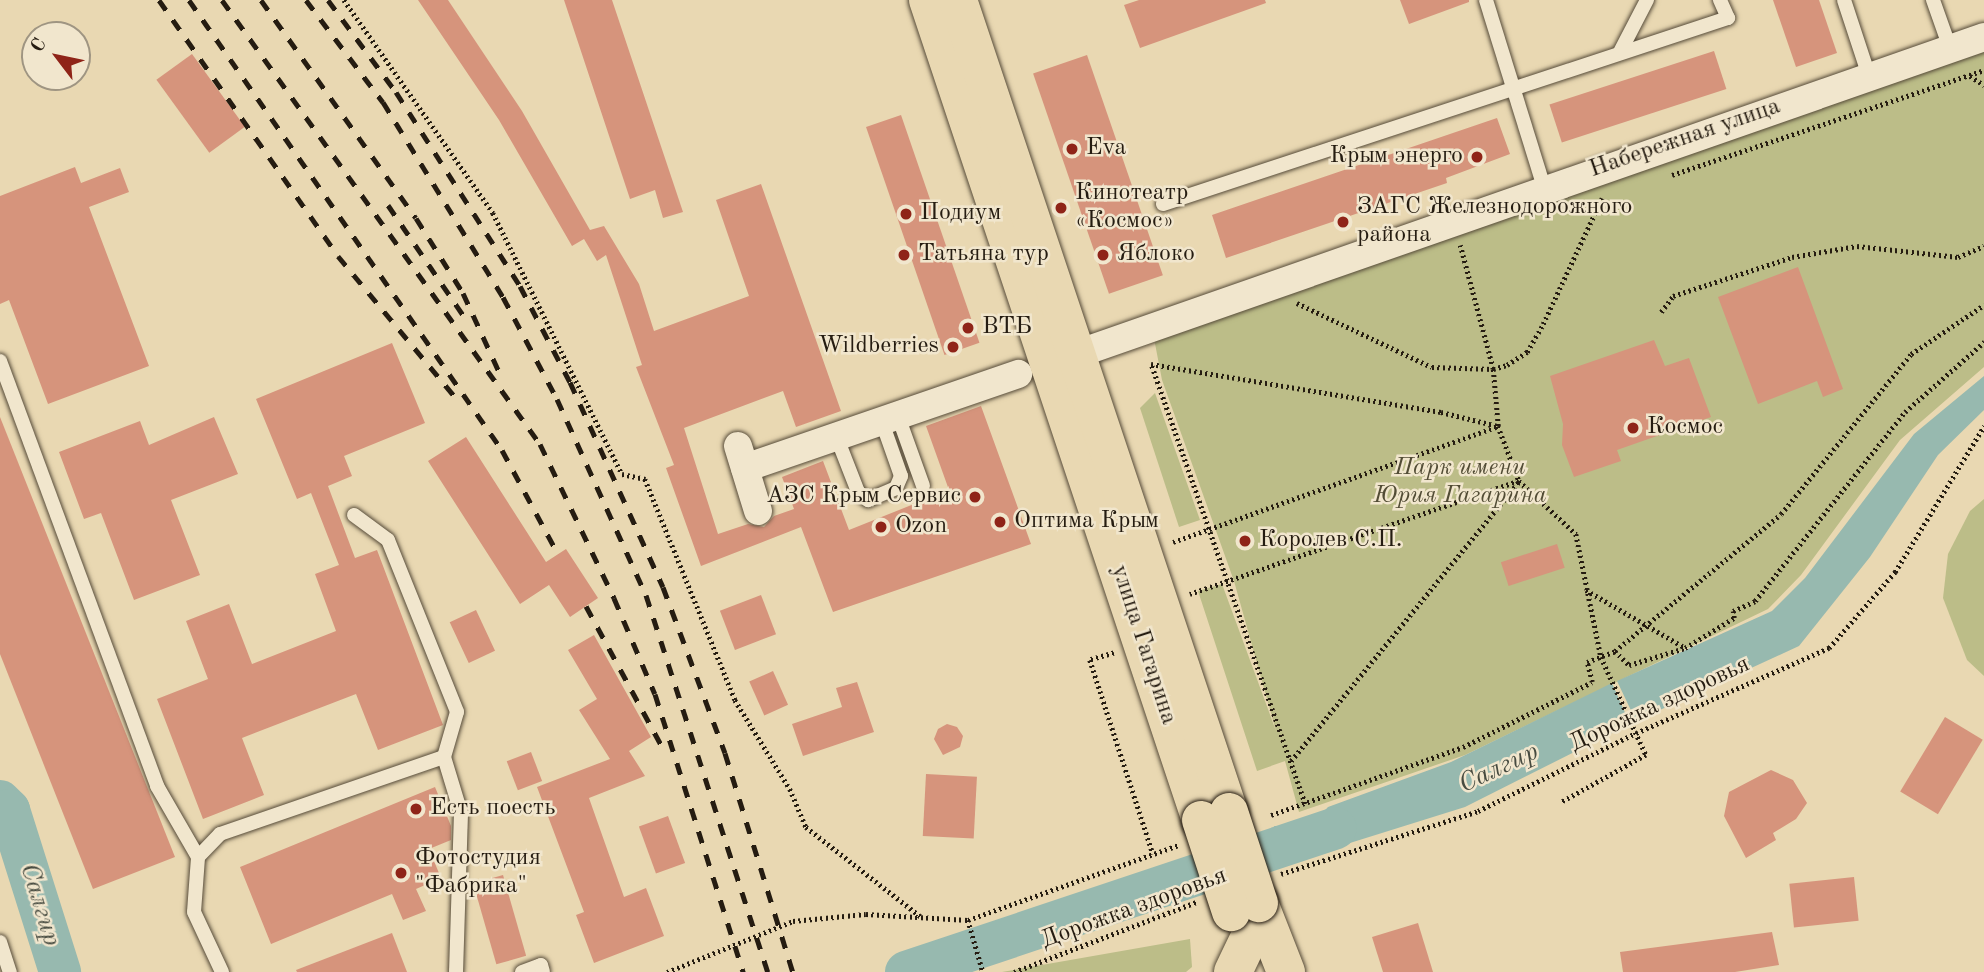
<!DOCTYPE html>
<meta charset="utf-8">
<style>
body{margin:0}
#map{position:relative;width:1984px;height:972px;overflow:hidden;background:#e9d8b2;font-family:"Old Standard TT",serif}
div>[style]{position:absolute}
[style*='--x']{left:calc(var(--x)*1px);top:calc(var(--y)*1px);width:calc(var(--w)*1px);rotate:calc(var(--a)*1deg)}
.green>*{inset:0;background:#bcbd88}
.water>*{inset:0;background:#97b9af}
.river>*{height:42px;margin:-21px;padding:0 21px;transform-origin:21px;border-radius:21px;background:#97b9af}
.building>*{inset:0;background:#d6947c;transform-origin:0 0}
.path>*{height:4.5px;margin-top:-2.25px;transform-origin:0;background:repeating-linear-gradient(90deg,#251c11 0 2px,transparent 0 5.5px)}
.roads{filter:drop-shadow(0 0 2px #564b39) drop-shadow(0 0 2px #564b39)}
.service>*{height:14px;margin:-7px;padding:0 7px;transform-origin:7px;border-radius:7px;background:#f1e6cd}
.minor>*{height:28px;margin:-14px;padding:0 14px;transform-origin:14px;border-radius:14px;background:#f1e6cd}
.primary>*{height:38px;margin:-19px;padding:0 19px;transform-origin:19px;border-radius:19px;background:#e9d8b2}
.rail>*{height:5px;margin-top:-2.5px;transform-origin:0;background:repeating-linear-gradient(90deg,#251c11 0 12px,transparent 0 24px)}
.bridges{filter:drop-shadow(0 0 2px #251c11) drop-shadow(0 0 2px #251c11)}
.primary-bridge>*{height:38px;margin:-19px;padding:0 19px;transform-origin:19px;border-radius:19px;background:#e9d8b2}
.dots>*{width:19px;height:19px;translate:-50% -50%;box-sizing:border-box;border:4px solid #f1e6cd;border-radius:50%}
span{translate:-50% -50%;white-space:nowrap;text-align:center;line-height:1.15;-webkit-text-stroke:5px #f1e6cd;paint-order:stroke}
.street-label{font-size:24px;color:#251c11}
.poi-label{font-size:24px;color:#251c11}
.left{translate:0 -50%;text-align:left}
.right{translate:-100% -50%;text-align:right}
.park-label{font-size:24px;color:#524c35;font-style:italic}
.water-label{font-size:26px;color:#474b40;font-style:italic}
.north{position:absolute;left:21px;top:21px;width:70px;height:70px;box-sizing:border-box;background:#f1e6cd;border:2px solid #9f9582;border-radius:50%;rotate:302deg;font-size:19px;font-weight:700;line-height:28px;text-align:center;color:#251c11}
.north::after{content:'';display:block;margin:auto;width:24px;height:32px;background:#8f2418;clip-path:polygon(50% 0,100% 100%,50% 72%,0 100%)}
</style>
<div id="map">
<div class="green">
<div style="clip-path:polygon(1984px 49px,1984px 367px,1900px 440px,1801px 575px,1768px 609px,1465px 755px,1299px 812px,1285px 761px,1257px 771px,1198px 591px,1222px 584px,1276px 731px,1234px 581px,1162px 380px,1152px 328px)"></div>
<div style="clip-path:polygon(1155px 393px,1200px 520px,1179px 527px,1140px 408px)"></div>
<div style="clip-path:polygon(1984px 499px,1984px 676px,1967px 660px,1943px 598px,1948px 554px,1970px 511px)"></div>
<div style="clip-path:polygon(1190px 939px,1192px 967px,1186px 972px,1002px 972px)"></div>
</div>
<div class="water">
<div style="clip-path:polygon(1984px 376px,1984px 410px,1938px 455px,1870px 557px,1799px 646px,1636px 721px,1617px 681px,1772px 611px,1805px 578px,1914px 434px)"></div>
<div style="clip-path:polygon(1612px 683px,1630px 724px,1465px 807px,1286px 863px,1274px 826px,1310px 826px,1328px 807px,1451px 762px)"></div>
</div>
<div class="river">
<div style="--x:0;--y:801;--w:13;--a:45"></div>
<div style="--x:9;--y:810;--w:170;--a:72.5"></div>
<div style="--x:906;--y:972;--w:453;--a:-18.5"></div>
</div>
<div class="building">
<div style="clip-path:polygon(418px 0,448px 0,522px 111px,590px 230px,604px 226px,639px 284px,654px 331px,749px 296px,716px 200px,761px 184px,841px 411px,796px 427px,783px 391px,684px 428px,718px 534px,748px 524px,764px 527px,774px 516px,794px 509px,782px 477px,823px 461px,849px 530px,949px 490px,926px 426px,981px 406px,1031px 544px,833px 612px,801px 527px,701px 566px,666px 468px,674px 465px,636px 367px,642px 365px,606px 255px,597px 261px,584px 239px,572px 246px,499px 120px)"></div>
<div style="clip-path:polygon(564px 0,612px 0,683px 212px,663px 218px,655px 190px,630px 199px)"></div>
<div style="clip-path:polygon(1139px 0,1265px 0,1266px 3px,1140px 48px,1124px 5px)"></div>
<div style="clip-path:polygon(1400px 0,1469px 0,1469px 2px,1409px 24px)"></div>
<div style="clip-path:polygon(1773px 0,1819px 0,1837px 53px,1796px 67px)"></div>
<div style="left:1714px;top:51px;width:40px;height:173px;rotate:72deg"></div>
<div style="left:192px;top:54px;width:90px;height:44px;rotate:54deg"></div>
<div style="left:1087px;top:55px;width:233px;height:57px;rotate:71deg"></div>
<div style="left:901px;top:115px;width:241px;height:37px;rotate:71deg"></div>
<div style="clip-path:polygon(1497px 118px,1510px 154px,1446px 178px,1447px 183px,1226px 258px,1212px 215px)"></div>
<div style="clip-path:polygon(75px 167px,81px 183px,120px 168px,129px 192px,89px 207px,149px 366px,48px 404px,9px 300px,0 304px,0 196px)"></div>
<div style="clip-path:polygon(1798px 267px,1843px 389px,1823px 397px,1817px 381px,1758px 404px,1718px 297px)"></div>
<div style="clip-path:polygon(1654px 340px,1665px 366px,1689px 358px,1711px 417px,1617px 450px,1621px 461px,1574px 477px,1562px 445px,1563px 424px,1550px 376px)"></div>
<div style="clip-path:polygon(392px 343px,425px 423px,344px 456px,352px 476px,328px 486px,355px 558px,377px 550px,443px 725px,378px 750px,356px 694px,242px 738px,264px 795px,203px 819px,157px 699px,208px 679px,186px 621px,229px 604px,252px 664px,336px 631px,315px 574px,339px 565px,311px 493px,297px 499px,256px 399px)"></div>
<div style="clip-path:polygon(0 417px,175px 857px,93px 889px,0 654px)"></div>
<div style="clip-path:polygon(214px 417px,238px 474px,171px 500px,200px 575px,134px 600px,101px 513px,84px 519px,59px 452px,140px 421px,149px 445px)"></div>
<div style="clip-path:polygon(466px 437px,546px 562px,566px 549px,598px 598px,570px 617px,549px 585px,520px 604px,428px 461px)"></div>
<div style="left:1557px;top:544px;width:25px;height:59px;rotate:72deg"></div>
<div style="left:761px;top:595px;width:42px;height:44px;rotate:69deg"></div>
<div style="left:476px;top:610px;width:45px;height:29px;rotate:65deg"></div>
<div style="clip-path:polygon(594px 635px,651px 737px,629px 751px,645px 776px,589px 798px,624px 897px,646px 888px,664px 936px,594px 963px,576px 915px,584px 912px,537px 787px,610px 759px,579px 710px,597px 699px,568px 650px)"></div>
<div style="left:773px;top:671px;width:37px;height:26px;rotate:66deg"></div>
<div style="clip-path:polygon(857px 682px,874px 732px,803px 756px,792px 724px,842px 707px,836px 688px)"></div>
<div style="left:1945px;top:717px;width:44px;height:87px;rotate:31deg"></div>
<div style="clip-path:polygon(947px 724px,957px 727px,963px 736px,960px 747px,943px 755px,934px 739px,938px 729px)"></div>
<div style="left:531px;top:752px;width:31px;height:26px;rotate:69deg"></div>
<div style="clip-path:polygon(1771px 770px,1793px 780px,1807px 803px,1796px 819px,1773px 833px,1776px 840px,1746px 858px,1724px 816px,1729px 792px)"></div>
<div style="left:926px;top:774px;width:51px;height:62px;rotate:3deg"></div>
<div style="clip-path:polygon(435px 787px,451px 826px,451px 840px,429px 849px,441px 878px,416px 889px,426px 911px,403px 920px,392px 894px,271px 944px,240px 867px)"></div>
<div style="left:668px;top:816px;width:50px;height:31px;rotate:70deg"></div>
<div style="left:503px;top:875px;width:84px;height:31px;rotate:74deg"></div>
<div style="left:1854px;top:877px;width:44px;height:65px;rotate:84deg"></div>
<div style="clip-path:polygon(1418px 923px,1433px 972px,1383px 972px,1372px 937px)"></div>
<div style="clip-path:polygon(1772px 932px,1779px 965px,1735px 972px,1623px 972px,1620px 952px)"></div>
<div style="clip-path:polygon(392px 933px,407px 972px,297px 972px,296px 970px)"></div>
</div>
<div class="path">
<div style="--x:344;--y:0;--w:260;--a:55"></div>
<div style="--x:493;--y:213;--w:291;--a:63.7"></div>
<div style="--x:622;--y:474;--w:24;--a:12"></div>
<div style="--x:645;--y:479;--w:239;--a:67.8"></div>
<div style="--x:735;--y:700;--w:105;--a:58.3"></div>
<div style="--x:790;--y:789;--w:41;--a:67.2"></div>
<div style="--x:806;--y:827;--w:146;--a:38"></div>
<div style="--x:1970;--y:76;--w:17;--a:33"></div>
<div style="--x:1672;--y:175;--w:329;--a:-18.6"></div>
<div style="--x:1297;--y:303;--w:149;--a:25.4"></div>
<div style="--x:1432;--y:367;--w:61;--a:1.9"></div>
<div style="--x:1493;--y:369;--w:15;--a:-16"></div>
<div style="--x:1507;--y:365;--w:24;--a:-33"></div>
<div style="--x:1527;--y:352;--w:32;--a:-60"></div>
<div style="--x:1543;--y:324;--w:139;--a:-64.9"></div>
<div style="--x:1661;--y:312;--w:20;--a:-53"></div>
<div style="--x:1673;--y:296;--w:125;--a:-18.1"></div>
<div style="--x:1792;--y:257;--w:66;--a:-9.6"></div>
<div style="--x:1857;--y:246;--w:102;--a:6.2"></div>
<div style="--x:1958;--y:257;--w:28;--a:-23"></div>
<div style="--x:1173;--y:542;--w:345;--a:-19.6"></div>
<div style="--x:1498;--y:426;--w:59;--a:69.1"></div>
<div style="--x:1519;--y:481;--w:348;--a:161"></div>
<div style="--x:1586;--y:590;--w:113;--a:30.2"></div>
<div style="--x:1615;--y:651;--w:215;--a:-39.5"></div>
<div style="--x:1781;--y:514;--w:206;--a:-50.9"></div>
<div style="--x:1911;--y:354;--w:88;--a:-33.9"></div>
<div style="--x:1114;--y:653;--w:25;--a:164"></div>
<div style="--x:1090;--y:660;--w:204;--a:72"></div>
<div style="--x:1291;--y:761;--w:361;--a:-50.8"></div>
<div style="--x:1519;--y:481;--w:78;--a:42.9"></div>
<div style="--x:1576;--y:534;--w:126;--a:78.5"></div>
<div style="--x:1601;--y:657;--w:108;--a:65.3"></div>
<div style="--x:1646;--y:755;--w:98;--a:150.8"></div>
<div style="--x:1305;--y:804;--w:466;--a:-109.3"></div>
<div style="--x:1151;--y:364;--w:294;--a:9.4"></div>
<div style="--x:1441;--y:412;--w:59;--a:13.8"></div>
<div style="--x:1498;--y:426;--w:57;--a:-95"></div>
<div style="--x:1493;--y:369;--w:128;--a:-104.9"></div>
<div style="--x:1271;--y:815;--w:204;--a:-19.5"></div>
<div style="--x:1463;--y:747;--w:144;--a:-26.7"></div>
<div style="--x:1592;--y:682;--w:21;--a:-104"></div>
<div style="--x:1587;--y:662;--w:30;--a:-21"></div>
<div style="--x:1615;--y:651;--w:20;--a:45"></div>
<div style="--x:1629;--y:665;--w:59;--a:-16.9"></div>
<div style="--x:1685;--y:648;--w:57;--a:-31.5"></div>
<div style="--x:1734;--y:618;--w:7;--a:-98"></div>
<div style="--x:1733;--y:611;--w:24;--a:-24"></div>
<div style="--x:1755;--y:601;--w:241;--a:-51.6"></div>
<div style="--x:1905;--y:412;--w:106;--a:-41.5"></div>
<div style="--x:1281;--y:874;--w:207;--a:-17.7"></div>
<div style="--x:1478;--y:811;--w:176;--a:-26.3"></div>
<div style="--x:1636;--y:733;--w:211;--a:-23.8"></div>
<div style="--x:1829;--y:648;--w:101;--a:-49"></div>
<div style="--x:1895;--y:572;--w:171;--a:-58.6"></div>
<div style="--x:968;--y:920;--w:54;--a:73.9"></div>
<div style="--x:667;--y:972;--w:136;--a:-22"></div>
<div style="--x:793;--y:921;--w:73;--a:-5.5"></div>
<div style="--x:866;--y:914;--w:102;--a:3.4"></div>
<div style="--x:968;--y:920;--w:224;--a:-19.6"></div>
<div style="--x:1014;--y:972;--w:195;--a:-21"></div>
</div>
<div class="roads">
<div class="service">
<div style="--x:1486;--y:0;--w:196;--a:72.8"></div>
<div style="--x:1844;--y:0;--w:80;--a:71.8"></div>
<div style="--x:1933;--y:0;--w:51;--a:70.5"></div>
<div style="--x:1620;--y:52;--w:59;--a:-62.6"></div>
<div style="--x:1163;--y:204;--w:595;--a:-18.22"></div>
<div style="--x:1728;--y:18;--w:20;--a:-114"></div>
<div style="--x:0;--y:361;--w:453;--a:69.7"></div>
<div style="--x:157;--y:786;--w:82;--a:60"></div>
<div style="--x:898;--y:416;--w:74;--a:70.3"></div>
<div style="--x:837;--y:438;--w:58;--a:68.7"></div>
<div style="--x:858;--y:492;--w:13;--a:39"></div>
<div style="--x:868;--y:500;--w:30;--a:-23"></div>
<div style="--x:896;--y:488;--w:13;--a:-67"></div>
<div style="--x:901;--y:476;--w:57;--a:-109.4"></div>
<div style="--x:354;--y:515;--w:42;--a:36.3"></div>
<div style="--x:388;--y:540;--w:185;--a:68.1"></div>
<div style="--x:457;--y:712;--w:47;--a:106.1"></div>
<div style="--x:0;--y:942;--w:32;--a:72"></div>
<div style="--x:222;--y:972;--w:66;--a:-115"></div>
<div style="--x:194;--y:912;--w:55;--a:-85.8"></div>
<div style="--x:198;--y:857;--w:32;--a:-46"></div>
<div style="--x:220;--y:834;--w:237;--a:-19"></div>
<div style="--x:444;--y:757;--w:59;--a:73.1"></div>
<div style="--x:461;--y:813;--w:159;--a:91.8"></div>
<div style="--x:522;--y:972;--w:20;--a:-20"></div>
<div style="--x:541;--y:965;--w:7;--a:74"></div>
</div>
<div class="minor">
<div style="--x:1077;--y:354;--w:961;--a:-19.26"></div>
<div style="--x:738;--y:446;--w:68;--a:72.9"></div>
<div style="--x:745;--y:468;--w:289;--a:-19"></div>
</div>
<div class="primary">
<div style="--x:928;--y:0;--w:864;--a:71.59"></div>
<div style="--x:958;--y:0;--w:856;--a:71.54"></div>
<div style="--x:1259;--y:903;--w:74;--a:68.6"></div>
<div style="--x:1233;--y:972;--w:47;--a:-64.5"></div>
<div style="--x:1253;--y:930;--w:28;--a:-77"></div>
</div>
</div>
<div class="rail">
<div style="--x:159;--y:0;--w:312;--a:55"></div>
<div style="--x:338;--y:256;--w:191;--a:50.3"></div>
<div style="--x:189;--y:0;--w:548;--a:55.18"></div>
<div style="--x:502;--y:450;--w:118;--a:61.7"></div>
<div style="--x:222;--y:0;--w:546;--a:54.39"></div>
<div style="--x:540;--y:444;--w:171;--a:64.3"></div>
<div style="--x:614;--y:598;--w:104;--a:66.9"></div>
<div style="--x:655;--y:694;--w:292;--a:72.4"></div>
<div style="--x:261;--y:0;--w:267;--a:54.6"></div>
<div style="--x:416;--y:218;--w:89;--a:57.9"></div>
<div style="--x:463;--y:293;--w:89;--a:65.4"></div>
<div style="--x:306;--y:0;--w:128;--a:53"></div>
<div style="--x:383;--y:102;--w:229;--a:58.4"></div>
<div style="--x:503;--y:297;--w:115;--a:62.1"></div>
<div style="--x:557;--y:399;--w:215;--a:65.6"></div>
<div style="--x:646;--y:595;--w:396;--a:72.1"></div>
<div style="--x:328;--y:0;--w:114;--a:53.5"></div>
<div style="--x:396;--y:92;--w:230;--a:57.4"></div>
<div style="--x:520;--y:286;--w:108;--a:62.5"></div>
<div style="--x:570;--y:382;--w:225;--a:65.6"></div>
<div style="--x:663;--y:587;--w:177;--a:69.5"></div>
<div style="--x:725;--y:753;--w:229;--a:72.8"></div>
<div style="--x:388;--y:205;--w:140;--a:55.7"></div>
<div style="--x:586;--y:606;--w:164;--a:61.6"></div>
</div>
<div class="bridges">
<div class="primary-bridge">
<div style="--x:1229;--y:812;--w:96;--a:71.8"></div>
<div style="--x:1201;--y:820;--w:97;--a:71.9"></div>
</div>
</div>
<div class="dots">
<div style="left:1072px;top:149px;background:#8f2418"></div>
<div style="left:1477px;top:157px;background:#8f2418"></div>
<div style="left:1061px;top:208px;background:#8f2418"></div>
<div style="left:906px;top:214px;background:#8f2418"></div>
<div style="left:1343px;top:222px;background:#8f2418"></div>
<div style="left:904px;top:255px;background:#8f2418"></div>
<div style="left:1103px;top:255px;background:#8f2418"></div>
<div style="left:968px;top:328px;background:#8f2418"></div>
<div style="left:953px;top:347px;background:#8f2418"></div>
<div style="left:1633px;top:428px;background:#8f2418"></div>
<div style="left:975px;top:497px;background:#8f2418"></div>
<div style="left:1000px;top:522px;background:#8f2418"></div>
<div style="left:881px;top:527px;background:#8f2418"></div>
<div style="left:1245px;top:541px;background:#8f2418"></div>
<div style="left:416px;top:809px;background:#8f2418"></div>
<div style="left:401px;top:873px;background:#8f2418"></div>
</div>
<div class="street-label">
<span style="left:1685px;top:139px;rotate:-19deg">Набережная улица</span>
<span style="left:1143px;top:645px;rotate:72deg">улица Гагарина</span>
<span style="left:1660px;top:705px;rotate:-25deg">Дорожка здоровья</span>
<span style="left:1134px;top:909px;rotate:-20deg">Дорожка здоровья</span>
</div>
<div class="poi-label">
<span class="left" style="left:1086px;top:149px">Eva</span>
<span class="right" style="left:1463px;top:157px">Крым энерго</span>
<span class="left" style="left:1075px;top:208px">Кинотеатр<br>«Космос»</span>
<span class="left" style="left:1357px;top:222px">ЗАГС Железнодорожного<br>района</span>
<span class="left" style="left:920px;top:214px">Подиум</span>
<span class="left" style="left:918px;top:255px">Татьяна тур</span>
<span class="left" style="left:1117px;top:255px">Яблоко</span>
<span class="left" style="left:982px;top:328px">ВТБ</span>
<span class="right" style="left:939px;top:347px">Wildberries</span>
<span class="left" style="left:1647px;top:428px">Космос</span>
<span class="right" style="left:961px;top:497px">АЗС Крым Сервис</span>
<span class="left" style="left:1014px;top:522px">Оптима Крым</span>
<span class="left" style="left:895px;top:527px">Ozon</span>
<span class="left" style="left:1259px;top:541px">Королев С.П.</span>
<span class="left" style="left:430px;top:809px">Есть поесть</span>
<span class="left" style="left:415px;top:873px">Фотостудия<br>"Фабрика"</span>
</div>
<div class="park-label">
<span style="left:1460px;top:483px">Парк имени<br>Юрия Гагарина</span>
</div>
<div class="water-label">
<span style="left:1499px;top:769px;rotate:-25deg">Салгир</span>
<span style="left:39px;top:905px;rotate:73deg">Салгир</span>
</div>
<div class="north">С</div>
</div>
